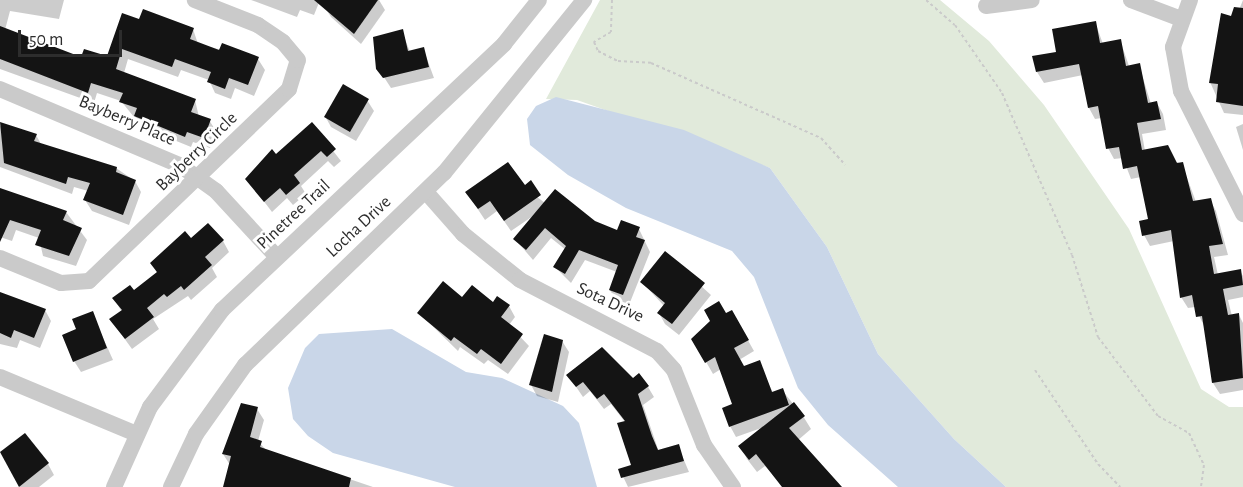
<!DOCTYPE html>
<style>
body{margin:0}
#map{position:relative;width:1243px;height:487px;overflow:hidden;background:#fff;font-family:"Alegreya Sans",sans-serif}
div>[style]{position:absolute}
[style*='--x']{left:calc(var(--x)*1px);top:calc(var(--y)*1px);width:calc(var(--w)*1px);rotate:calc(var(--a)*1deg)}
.green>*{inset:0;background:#e1eadb}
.water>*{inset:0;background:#c9d6e8}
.shadow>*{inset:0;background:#0003}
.building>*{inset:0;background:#141414;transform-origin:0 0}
.path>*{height:2px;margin-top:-1px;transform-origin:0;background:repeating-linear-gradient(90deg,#cacaca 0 3px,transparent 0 6px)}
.minor>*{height:16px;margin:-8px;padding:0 8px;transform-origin:8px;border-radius:8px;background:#cacaca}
span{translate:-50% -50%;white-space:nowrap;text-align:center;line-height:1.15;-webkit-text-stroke:6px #fff;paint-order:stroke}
.street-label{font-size:18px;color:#2d2d2d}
.scale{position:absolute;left:18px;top:30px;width:104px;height:27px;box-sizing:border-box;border:3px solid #2d2d2d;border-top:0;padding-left:8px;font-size:18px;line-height:21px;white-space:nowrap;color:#2d2d2d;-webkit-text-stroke:4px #fff;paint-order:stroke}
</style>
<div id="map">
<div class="green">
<div style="clip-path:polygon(600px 0,940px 0,989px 41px,1044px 105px,1129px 229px,1201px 389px,1229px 407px,1243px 407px,1243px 487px,1006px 487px,954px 439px,878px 354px,827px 247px,770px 168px,577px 100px,546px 99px)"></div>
</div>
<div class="water">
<div style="clip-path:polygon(556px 97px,684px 130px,770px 168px,827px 247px,878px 354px,954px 439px,1006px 487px,898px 487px,828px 425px,798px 388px,754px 277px,732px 251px,626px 208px,568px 175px,530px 145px,527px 119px,536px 106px)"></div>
<div style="clip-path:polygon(392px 329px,466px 372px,502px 378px,563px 406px,579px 423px,597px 487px,455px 487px,333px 453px,308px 436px,293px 419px,288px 388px,305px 348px,319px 334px)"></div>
</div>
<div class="shadow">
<div style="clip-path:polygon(0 0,64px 0,59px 19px,10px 11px,5px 30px,82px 59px,108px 58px,140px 20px,193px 29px,198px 44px,258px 59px,265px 70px,254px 96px,235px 88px,231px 99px,215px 93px,209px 80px,181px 70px,178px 77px,128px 59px,124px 73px,195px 100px,199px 117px,209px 120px,216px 131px,210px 148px,193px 142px,191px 147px,142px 127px,121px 101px,97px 93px,94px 103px,0 69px)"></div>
<div style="clip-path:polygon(251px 0,320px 0,314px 15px,300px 10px,297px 17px)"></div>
<div style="clip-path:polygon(329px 0,379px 0,385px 10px,361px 44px,331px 17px,324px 6px)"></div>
<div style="clip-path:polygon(1243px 0,1243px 115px,1224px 113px,1210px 82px)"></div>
<div style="clip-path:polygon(1095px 22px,1103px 44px,1120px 40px,1129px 66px,1139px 65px,1151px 104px,1157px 103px,1163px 114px,1166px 130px,1142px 134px,1145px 151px,1182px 164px,1196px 202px,1210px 200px,1216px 211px,1228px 255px,1214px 257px,1218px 275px,1240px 271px,1243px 276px,1243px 297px,1228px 300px,1232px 316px,1239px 315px,1243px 323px,1243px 390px,1220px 394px,1213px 383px,1205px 328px,1195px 307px,1188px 308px,1181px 297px,1174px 241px,1150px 246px,1144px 235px,1149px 220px,1141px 177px,1131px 179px,1123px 158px,1114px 159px,1108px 148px,1102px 118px,1095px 119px,1089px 108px,1083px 75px,1044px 83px,1037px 72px)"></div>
<div style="clip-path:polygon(402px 31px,410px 52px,423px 48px,434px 78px,391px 88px,378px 68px)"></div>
<div style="clip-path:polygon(367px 100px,374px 111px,356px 141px,331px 127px,325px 116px)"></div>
<div style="clip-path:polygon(312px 124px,341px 161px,334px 167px,328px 161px,301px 186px,306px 194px,293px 205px,287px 198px,272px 212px,247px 179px)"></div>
<div style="clip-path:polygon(1243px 124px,1243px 150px,1236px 127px)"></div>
<div style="clip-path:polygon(0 126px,36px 135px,41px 144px,116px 168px,135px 181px,141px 192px,129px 225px,92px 211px,85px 200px,88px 191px,74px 187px,72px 194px,0 167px)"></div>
<div style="clip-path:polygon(524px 187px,545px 203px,618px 232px,639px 229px,650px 252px,629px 305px,616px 301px,610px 290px,617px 272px,585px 260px,571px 283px,555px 267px,566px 250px,551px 238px,533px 260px,515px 239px,533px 216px,511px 231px,497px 211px,485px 220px,467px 193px)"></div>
<div style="clip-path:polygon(0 189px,66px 212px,87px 240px,76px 266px,43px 256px,39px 238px,16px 230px,12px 241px,0 237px)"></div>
<div style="clip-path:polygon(191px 240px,223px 241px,229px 252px,212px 268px,217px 277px,191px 300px,188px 296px,153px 319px,159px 329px,132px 349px,111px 320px,122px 312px,114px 299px,134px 292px,157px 273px,152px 264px)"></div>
<div style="clip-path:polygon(665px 253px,711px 295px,679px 335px,665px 324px,659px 313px,664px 306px,642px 282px)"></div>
<div style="clip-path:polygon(0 293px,45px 310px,51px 321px,40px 348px,20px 340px,17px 348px,0 344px)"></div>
<div style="clip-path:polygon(462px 299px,509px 306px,515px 317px,509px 325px,529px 346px,508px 374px,488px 360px,484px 364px,460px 347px,458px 351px,419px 313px)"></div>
<div style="clip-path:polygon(732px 312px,754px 351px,739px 360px,744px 368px,759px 362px,773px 393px,782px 390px,803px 416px,811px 429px,797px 441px,840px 487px,784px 487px,765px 466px,757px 472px,747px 459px,740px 446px,764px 427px,736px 437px,730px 426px,734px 405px,721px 369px,713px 374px,693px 339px)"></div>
<div style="clip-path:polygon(92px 313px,113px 360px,81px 372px,74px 361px,78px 330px)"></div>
<div style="clip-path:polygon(562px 341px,569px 352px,558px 402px,537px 396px,531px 385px)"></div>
<div style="clip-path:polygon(568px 375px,633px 380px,648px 387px,654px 397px,643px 405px,659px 452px,678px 446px,689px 472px,628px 487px,620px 470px,633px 466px,625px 422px,611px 404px,604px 409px,590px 391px,583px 397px)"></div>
<div style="clip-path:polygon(257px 409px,264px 420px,258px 441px,267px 451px,373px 487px,224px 487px,230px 465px,223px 454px)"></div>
<div style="clip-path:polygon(2px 453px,48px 464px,54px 475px,39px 487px,20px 487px)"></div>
</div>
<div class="building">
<div style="clip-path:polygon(314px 0,378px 0,354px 34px)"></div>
<div style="clip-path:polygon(1234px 7px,1243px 8px,1243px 106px,1216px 102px,1218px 84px,1209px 83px,1221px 13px,1231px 16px)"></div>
<div style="clip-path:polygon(143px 9px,194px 28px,190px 39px,219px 50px,222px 43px,259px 57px,248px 85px,229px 78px,225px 89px,207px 82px,211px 72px,175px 59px,172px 67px,122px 49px,116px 69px,196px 99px,191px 112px,211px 119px,204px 138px,187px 132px,185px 137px,134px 116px,137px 108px,119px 102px,123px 93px,91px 83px,88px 93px,0 59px,0 26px,81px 57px,84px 49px,107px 56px,122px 13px,139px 19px)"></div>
<div style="clip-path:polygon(1096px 21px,1100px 43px,1121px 39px,1126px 66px,1140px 63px,1148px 103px,1157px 101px,1161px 119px,1137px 123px,1142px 150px,1168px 145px,1177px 163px,1183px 162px,1193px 201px,1211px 198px,1223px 244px,1209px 246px,1214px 274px,1241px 269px,1243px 285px,1223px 289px,1228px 315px,1239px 313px,1243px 378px,1212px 383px,1202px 316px,1196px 317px,1192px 295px,1180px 298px,1171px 230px,1142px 236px,1139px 221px,1148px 219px,1137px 166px,1123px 169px,1119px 147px,1106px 149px,1098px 106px,1088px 108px,1079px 64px,1036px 72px,1032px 56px,1056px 52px,1052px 29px)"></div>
<div style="clip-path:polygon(403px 29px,408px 51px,424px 47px,429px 67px,383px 78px,376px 69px,373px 37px)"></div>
<div style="left:343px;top:84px;width:30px;height:38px;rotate:30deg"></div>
<div style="clip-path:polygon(0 122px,37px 134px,34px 141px,117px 167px,116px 172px,136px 180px,123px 215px,83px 200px,90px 183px,68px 177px,66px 184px,4px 163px)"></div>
<div style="clip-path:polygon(312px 122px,336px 149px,327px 157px,321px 151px,294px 175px,300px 183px,286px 195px,280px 188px,264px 202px,245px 179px,272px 149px,276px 154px)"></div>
<div style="clip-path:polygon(508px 162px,525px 185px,531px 180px,541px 195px,504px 221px,490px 201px,478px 209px,465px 192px)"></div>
<div style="clip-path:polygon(0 188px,67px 211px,63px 220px,82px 228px,69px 256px,35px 245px,41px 230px,10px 220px,0 242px)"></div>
<div style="clip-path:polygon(555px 189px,595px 221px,617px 230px,621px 220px,640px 227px,636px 237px,645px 240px,623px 295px,609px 290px,618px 265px,579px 250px,565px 274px,553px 267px,566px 246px,545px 228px,526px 250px,513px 239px)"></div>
<div style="clip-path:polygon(208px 223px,224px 240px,205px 257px,212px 265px,184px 290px,181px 286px,167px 297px,164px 294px,147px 308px,154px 317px,125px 339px,109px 319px,122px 310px,112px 298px,130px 285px,134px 290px,157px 272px,150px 263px,185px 231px,191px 238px)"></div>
<div style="clip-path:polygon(665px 251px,705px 283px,672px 324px,657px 313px,665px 303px,640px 282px)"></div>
<div style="clip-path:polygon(443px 281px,462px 297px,472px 285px,493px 302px,497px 296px,510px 305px,501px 317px,523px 334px,501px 364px,481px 349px,477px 354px,454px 337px,451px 341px,417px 313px)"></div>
<div style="clip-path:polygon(0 292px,46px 309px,34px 338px,14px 330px,11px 338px,0 333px)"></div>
<div style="clip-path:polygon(719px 301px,726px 313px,732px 310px,749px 340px,734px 348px,744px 366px,760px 360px,772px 392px,783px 388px,789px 405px,729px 427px,722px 408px,732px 404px,715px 357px,705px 363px,691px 339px,710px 321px,704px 310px)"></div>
<div style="clip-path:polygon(93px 311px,107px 348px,73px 362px,62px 335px,76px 329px,72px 319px)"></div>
<div style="clip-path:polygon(544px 334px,563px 340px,552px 392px,529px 385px)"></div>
<div style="clip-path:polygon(602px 347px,633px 378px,639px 373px,649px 386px,638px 394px,652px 436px,658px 450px,679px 444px,684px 461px,621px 478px,618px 469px,631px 465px,617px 423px,625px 421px,604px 394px,597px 399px,583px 382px,576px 387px,566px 375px)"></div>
<div style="clip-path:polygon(794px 402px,805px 416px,789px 428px,842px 487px,782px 487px,756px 454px,749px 460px,738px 446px)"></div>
<div style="clip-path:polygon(241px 403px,258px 407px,250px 437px,262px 441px,260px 447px,351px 478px,349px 487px,223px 487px,231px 456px,222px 454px)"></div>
<div style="clip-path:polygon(25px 433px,49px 463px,19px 487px,0 452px)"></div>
</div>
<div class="path">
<div style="--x:612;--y:0;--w:32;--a:92"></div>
<div style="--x:611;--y:32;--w:20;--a:150"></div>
<div style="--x:594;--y:42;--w:10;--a:66"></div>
<div style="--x:598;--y:51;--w:22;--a:27"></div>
<div style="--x:618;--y:61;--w:33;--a:3"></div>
<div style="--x:651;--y:63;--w:186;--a:23.8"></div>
<div style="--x:821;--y:138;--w:36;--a:48"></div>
<div style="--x:926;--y:0;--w:38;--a:41"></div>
<div style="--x:955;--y:25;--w:83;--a:55.3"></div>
<div style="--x:1002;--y:93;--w:176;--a:66.6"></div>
<div style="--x:1072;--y:255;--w:86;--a:72.4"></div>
<div style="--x:1098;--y:337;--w:99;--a:52.8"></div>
<div style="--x:1158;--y:416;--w:35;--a:29"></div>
<div style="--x:1189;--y:433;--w:35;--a:65"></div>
<div style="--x:1204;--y:465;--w:22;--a:98"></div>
<div style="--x:1035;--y:370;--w:113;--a:56.2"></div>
<div style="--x:1098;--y:464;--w:32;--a:46"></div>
</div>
<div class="minor">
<div style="--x:1131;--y:0;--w:53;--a:20.8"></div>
<div style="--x:1190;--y:0;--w:50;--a:109.9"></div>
<div style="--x:1173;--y:47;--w:45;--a:79.7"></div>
<div style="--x:1181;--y:91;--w:138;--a:63.2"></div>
<div style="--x:986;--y:6;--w:46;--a:-7.4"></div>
<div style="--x:0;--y:89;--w:197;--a:23"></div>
<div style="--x:181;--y:166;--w:43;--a:35.5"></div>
<div style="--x:216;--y:191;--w:90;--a:47.3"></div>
<div style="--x:426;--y:192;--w:56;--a:48.6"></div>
<div style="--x:463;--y:234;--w:73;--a:38.9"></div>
<div style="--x:520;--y:280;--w:154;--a:27.4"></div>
<div style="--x:657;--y:351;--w:25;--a:48"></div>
<div style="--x:674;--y:370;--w:81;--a:68.2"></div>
<div style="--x:704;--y:445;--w:51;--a:55.4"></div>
<div style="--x:0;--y:258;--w:66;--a:22.3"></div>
<div style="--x:61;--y:283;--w:28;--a:-4"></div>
<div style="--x:89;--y:281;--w:277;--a:-43.8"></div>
<div style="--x:289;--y:89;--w:30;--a:-73"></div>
<div style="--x:298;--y:60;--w:23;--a:-130"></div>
<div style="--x:283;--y:42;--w:30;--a:-146"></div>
<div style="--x:258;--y:25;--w:68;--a:-158.4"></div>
<div style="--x:0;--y:377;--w:147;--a:22.7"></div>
<div style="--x:114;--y:487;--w:88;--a:-65.8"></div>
<div style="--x:150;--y:407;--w:121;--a:-53.4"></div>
<div style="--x:222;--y:310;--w:388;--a:-43.3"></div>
<div style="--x:504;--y:44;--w:56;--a:-51.5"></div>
<div style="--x:171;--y:487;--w:59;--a:-64.7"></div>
<div style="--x:196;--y:434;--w:85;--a:-54.6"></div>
<div style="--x:245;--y:365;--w:277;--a:-44"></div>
<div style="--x:444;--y:173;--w:223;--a:-51"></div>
</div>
<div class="street-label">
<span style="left:127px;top:121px;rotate:23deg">Bayberry Place</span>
<span style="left:197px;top:152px;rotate:-44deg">Bayberry Circle</span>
<span style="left:294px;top:215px;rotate:-43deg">Pinetree Trail</span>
<span style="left:359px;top:227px;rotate:-43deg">Locha Drive</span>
<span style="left:610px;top:303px;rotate:25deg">Sota Drive</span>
</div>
<div class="scale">50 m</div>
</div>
